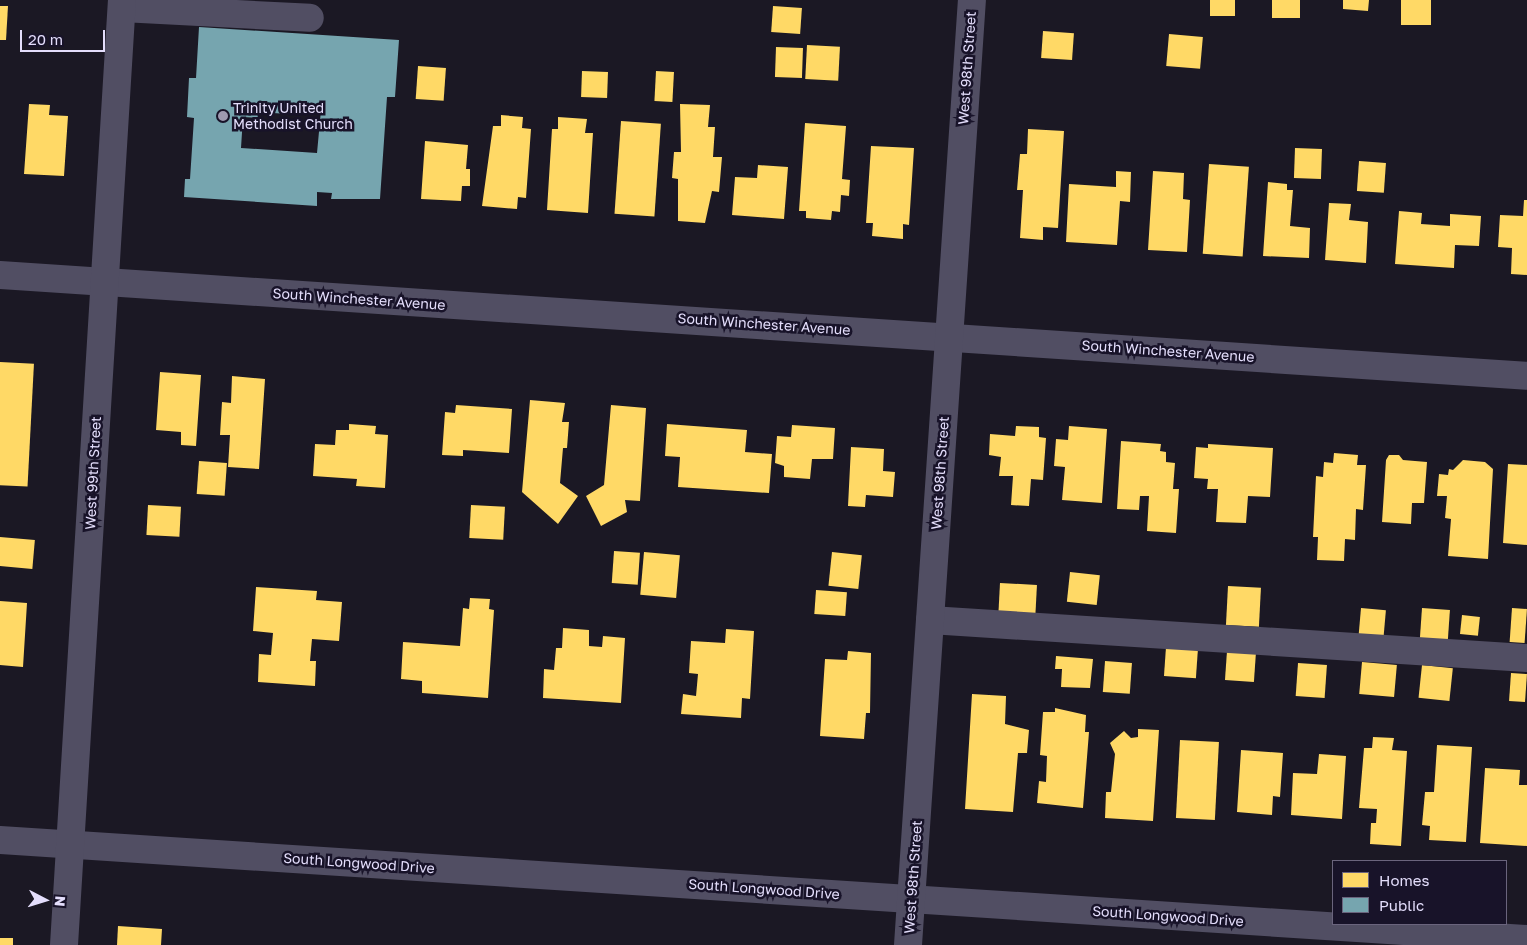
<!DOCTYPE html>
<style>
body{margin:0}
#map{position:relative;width:1527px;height:945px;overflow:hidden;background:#1b1824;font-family:"Golos Text",sans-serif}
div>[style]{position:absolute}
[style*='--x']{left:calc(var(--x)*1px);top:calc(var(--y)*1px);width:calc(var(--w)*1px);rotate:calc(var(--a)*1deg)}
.homes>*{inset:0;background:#ffd966;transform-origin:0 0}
.public>*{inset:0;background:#76a5af}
.minor>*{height:28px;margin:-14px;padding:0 14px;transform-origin:14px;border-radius:14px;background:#514e63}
.dots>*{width:14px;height:14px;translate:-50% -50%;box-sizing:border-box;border:2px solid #181329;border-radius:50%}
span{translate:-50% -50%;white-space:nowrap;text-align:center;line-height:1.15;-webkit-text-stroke:5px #181329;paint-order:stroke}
.street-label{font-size:14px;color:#e4defc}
.poi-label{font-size:14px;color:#e4defc}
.left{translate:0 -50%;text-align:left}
.legend{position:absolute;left:1332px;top:860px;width:175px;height:65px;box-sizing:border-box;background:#181329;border:1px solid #6a647d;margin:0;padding:6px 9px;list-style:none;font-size:15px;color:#e4defc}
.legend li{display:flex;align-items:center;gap:10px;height:25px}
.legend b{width:25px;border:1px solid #6a647d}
.north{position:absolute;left:20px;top:875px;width:50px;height:50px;-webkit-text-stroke:4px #181329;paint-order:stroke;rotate:95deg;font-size:14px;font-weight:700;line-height:20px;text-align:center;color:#e4defc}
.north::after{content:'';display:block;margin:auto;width:18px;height:22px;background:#e4defc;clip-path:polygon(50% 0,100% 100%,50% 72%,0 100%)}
.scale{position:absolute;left:20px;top:30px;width:85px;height:22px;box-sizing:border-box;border:2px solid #e4defc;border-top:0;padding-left:6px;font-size:15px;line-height:18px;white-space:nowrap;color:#e4defc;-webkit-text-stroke:4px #181329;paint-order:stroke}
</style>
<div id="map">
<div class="homes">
<div style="left:1210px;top:0;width:25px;height:16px"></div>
<div style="left:1272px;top:0;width:28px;height:18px"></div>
<div style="clip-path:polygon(1343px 0,1369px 0,1368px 11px,1343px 9px)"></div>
<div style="left:1401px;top:0;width:30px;height:25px"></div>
<div style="clip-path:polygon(0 6px,8px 6px,6px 40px,0 40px)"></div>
<div style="left:773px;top:6px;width:29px;height:26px;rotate:4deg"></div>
<div style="left:1043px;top:31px;width:31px;height:27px;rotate:4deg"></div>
<div style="left:1169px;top:34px;width:34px;height:32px;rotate:5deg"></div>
<div style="left:807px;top:45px;width:33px;height:34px;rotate:3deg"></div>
<div style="left:776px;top:47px;width:27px;height:30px;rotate:2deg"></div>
<div style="left:418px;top:66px;width:28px;height:33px;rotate:4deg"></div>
<div style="left:582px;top:71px;width:26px;height:26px;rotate:2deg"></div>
<div style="left:656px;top:71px;width:18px;height:30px;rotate:3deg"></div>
<div style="clip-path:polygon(29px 104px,50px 105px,49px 115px,68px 116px,64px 176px,24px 174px)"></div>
<div style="clip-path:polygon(680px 104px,710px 105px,708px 127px,715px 127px,713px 157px,722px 157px,719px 192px,712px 191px,705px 223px,678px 221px,678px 179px,672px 178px,674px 152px,681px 152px)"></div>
<div style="clip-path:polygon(501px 115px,523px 117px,522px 128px,531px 129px,526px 198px,518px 197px,517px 209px,482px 206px,493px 126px,501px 126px)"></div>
<div style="clip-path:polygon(558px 117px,587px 119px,585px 133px,593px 133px,588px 213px,547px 210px,552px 129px,558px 129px)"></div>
<div style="left:621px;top:121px;width:40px;height:93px;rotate:4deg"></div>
<div style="clip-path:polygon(805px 123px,846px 126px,842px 179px,850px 180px,849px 196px,841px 195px,840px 212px,832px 211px,831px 220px,806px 218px,806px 211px,799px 211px)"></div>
<div style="clip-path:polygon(1028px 129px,1064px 131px,1058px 228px,1043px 227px,1043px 240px,1020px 238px,1023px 190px,1017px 190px,1020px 154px,1027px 154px)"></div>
<div style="clip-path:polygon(425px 141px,468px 145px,466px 169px,470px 169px,470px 186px,462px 186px,461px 201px,421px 199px)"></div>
<div style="clip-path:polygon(871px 146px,914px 148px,909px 225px,903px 224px,903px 239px,872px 236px,873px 223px,866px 223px)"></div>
<div style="left:1295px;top:148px;width:27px;height:30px;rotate:2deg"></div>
<div style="left:1359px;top:161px;width:27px;height:30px;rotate:4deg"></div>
<div style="left:1209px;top:164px;width:40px;height:90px;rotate:4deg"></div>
<div style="clip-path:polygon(758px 165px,788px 167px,784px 219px,732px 215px,735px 177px,757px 178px)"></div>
<div style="clip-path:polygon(1116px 171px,1131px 172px,1130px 202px,1120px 201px,1117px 245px,1066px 242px,1069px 184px,1116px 187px)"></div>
<div style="clip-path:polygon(1153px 171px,1184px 173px,1183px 199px,1190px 200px,1187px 252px,1148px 250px)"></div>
<div style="clip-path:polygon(1268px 182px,1287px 184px,1287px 190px,1293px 190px,1290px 226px,1310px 228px,1309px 258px,1263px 256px)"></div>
<div style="clip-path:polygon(1524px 200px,1527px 200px,1527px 275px,1511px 274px,1512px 248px,1498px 247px,1500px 215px,1523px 216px)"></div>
<div style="clip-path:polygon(1329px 203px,1351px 204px,1349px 220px,1368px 222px,1366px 263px,1325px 260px)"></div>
<div style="clip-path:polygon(1399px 211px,1422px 213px,1421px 224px,1450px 226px,1450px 214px,1481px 216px,1479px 246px,1455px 245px,1454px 268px,1395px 264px)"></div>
<div style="left:0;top:362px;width:34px;height:123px;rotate:3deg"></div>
<div style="clip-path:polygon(160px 372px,201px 375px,196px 446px,181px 445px,181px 432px,156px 430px)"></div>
<div style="clip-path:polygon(232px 376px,265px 379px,259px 469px,228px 467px,230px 435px,220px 435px,222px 402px,231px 403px)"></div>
<div style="clip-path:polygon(530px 400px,565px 403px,562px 422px,569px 422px,567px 448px,563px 448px,560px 483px,578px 496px,558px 524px,522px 492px)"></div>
<div style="clip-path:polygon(456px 405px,512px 409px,509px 453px,463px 450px,463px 456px,442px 455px,445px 412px,455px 413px)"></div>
<div style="clip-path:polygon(611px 405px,646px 408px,640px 501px,625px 500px,627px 512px,601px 526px,586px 496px,604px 485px)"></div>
<div style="clip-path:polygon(349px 424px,376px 426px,375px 434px,388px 435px,385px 488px,356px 486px,357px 479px,313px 476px,315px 444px,335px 445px,336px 430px,349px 430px)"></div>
<div style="clip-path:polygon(667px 424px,747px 430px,745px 452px,772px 454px,769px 493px,678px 487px,680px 457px,665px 456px)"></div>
<div style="clip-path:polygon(792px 425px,835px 428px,833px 459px,812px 459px,810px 479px,784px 477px,784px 466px,775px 463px,777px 436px,791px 437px)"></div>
<div style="clip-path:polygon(1016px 426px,1039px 427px,1039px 437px,1046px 438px,1043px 480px,1031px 479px,1029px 506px,1011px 505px,1013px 476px,999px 476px,1001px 457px,989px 455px,990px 434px,1015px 436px)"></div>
<div style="clip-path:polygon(1069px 426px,1107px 429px,1102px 503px,1062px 500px,1065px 467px,1054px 466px,1056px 439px,1068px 440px)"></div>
<div style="clip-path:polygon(1121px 441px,1161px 444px,1160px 451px,1166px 452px,1166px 462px,1175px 463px,1173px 489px,1179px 489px,1176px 533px,1147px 531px,1149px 496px,1140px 496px,1139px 510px,1117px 509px)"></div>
<div style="clip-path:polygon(1208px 444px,1273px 448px,1270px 497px,1248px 496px,1246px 523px,1216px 522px,1218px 489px,1207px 489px,1208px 479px,1194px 478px,1196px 447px,1208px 448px)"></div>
<div style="clip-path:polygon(851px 447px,884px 449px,883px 471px,895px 472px,893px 497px,866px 495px,865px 507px,848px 506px)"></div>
<div style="clip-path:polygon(1334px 453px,1358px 455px,1357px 465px,1366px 465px,1363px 510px,1356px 509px,1355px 540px,1345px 539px,1344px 561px,1317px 560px,1318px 537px,1313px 537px,1316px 476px,1323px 477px,1324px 462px,1333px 463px)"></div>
<div style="clip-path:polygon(1389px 455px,1399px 455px,1403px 460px,1427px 462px,1424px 503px,1412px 503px,1411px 524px,1382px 522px,1386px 460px)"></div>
<div style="clip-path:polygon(1463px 460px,1485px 462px,1493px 469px,1488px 559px,1448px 556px,1451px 519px,1445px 518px,1447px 496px,1437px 496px,1439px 474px,1448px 475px,1449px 469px,1453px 470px)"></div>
<div style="left:199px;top:461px;width:28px;height:33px;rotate:4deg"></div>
<div style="clip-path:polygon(1508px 464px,1527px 465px,1527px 545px,1503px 543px)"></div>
<div style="left:148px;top:505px;width:33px;height:30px;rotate:3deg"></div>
<div style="left:471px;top:505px;width:34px;height:33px;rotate:3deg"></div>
<div style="left:0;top:537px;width:35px;height:29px;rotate:5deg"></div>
<div style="left:614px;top:551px;width:26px;height:32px;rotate:4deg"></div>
<div style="left:644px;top:552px;width:36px;height:43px;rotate:5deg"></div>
<div style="left:832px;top:552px;width:30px;height:34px;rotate:6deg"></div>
<div style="left:1070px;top:572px;width:30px;height:30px;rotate:6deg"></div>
<div style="left:1000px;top:583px;width:37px;height:30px;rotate:3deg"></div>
<div style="left:1228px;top:586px;width:33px;height:39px;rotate:3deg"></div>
<div style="clip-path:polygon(256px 587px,317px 591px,316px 600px,342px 602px,339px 641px,312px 639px,310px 661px,316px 661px,315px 686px,258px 682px,259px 654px,271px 655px,273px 633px,253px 631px)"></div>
<div style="left:816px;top:590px;width:31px;height:24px;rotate:4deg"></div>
<div style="clip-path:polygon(470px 598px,490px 599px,489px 609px,494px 610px,488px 698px,422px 693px,422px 681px,401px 679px,403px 642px,460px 646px,463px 608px,469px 609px)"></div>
<div style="clip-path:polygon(0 601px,27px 603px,23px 667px,0 665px)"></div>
<div style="left:1361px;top:608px;width:25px;height:27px;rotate:5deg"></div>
<div style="left:1422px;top:608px;width:28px;height:30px;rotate:4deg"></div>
<div style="left:1512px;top:608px;width:15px;height:34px;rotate:4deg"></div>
<div style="left:1462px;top:615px;width:18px;height:19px;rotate:6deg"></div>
<div style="clip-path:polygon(563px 628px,589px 630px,589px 646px,602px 647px,603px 636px,625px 638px,621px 703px,543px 698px,544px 669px,554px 670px,556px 648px,562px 648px)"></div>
<div style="clip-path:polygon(726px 629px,754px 631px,750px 699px,742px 698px,741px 718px,681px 714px,683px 694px,696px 696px,698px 674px,689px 673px,691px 641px,725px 643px)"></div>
<div style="left:1166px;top:647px;width:32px;height:29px;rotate:4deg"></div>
<div style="clip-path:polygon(848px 651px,871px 653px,870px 713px,866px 713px,864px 739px,820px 736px,825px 659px,847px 660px)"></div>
<div style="left:1227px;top:651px;width:29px;height:29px;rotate:4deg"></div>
<div style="clip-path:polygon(1056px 656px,1093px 659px,1090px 688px,1061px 687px,1062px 669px,1055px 669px)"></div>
<div style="left:1105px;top:661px;width:27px;height:31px;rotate:4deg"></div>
<div style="left:1362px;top:662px;width:35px;height:32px;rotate:5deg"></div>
<div style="left:1298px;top:663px;width:29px;height:33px;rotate:4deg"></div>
<div style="left:1422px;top:665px;width:31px;height:33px;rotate:6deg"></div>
<div style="left:1511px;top:673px;width:16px;height:28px;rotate:4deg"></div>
<div style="clip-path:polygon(972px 694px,1006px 696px,1005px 724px,1029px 730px,1027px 753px,1018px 753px,1013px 812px,965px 809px)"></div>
<div style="clip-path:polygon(1055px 708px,1086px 715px,1085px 732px,1089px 732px,1083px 808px,1037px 803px,1039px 781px,1046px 782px,1047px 756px,1040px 755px,1043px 712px,1055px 712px)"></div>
<div style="clip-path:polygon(1138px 729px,1159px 730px,1153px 821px,1105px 818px,1106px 792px,1111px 792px,1115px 754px,1110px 743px,1124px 731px,1131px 738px,1138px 737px)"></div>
<div style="clip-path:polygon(1373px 737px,1394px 738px,1392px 750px,1407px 751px,1401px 846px,1370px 844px,1371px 823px,1376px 823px,1377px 809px,1359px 808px,1364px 748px,1372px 748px)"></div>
<div style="left:1180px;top:740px;width:39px;height:78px;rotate:3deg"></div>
<div style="clip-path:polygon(1437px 745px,1472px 747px,1466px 842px,1429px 840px,1430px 826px,1422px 825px,1425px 792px,1434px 792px)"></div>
<div style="clip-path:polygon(1241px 750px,1283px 753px,1280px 797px,1273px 796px,1272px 815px,1237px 812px)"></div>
<div style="clip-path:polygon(1319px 754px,1346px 756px,1342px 819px,1291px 815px,1293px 773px,1317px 774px)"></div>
<div style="clip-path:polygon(1485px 768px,1520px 770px,1519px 785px,1527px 785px,1527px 846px,1480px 843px)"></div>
<div style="clip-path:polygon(118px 926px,162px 929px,161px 945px,117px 945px)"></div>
<div style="left:0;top:938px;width:13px;height:7px"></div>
</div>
<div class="public">
<div style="clip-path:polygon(evenodd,199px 27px,399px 40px,395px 97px,387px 97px,380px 199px,331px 199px,332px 193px,317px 192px,317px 206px,184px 197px,185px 179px,190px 179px,194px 118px,187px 117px,189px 78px,196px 78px,199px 27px,303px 109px,321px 110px,317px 153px,241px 148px,243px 117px,258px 118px,258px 112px,303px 115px,303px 109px)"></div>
</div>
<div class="minor">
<div style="--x:122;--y:8;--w:188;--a:3"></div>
<div style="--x:0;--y:275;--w:1530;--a:3.78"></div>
<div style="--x:930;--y:620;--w:598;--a:3.64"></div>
<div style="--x:0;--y:840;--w:1530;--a:3.71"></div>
<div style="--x:64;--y:945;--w:947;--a:-86.49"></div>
<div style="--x:908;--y:945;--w:947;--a:-86.13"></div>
</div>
<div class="dots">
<div style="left:223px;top:116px;background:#9e99b0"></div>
</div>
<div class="street-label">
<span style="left:967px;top:68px;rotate:-86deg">West 98th Street</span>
<span style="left:359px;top:299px;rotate:4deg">South Winchester Avenue</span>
<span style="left:764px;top:324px;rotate:4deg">South Winchester Avenue</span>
<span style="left:1168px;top:351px;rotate:4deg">South Winchester Avenue</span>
<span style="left:93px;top:473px;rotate:-87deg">West 99th Street</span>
<span style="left:940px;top:473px;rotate:-86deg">West 98th Street</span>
<span style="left:359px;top:863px;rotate:4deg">South Longwood Drive</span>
<span style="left:913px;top:877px;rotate:-86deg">West 98th Street</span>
<span style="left:764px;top:889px;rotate:4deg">South Longwood Drive</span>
<span style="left:1168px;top:916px;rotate:4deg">South Longwood Drive</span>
</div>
<div class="poi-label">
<span class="left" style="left:233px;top:116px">Trinity United<br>Methodist Church</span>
</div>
<ul class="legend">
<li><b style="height:14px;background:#ffd966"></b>Homes</li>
<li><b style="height:14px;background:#76a5af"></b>Public</li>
</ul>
<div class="north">N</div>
<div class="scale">20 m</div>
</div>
